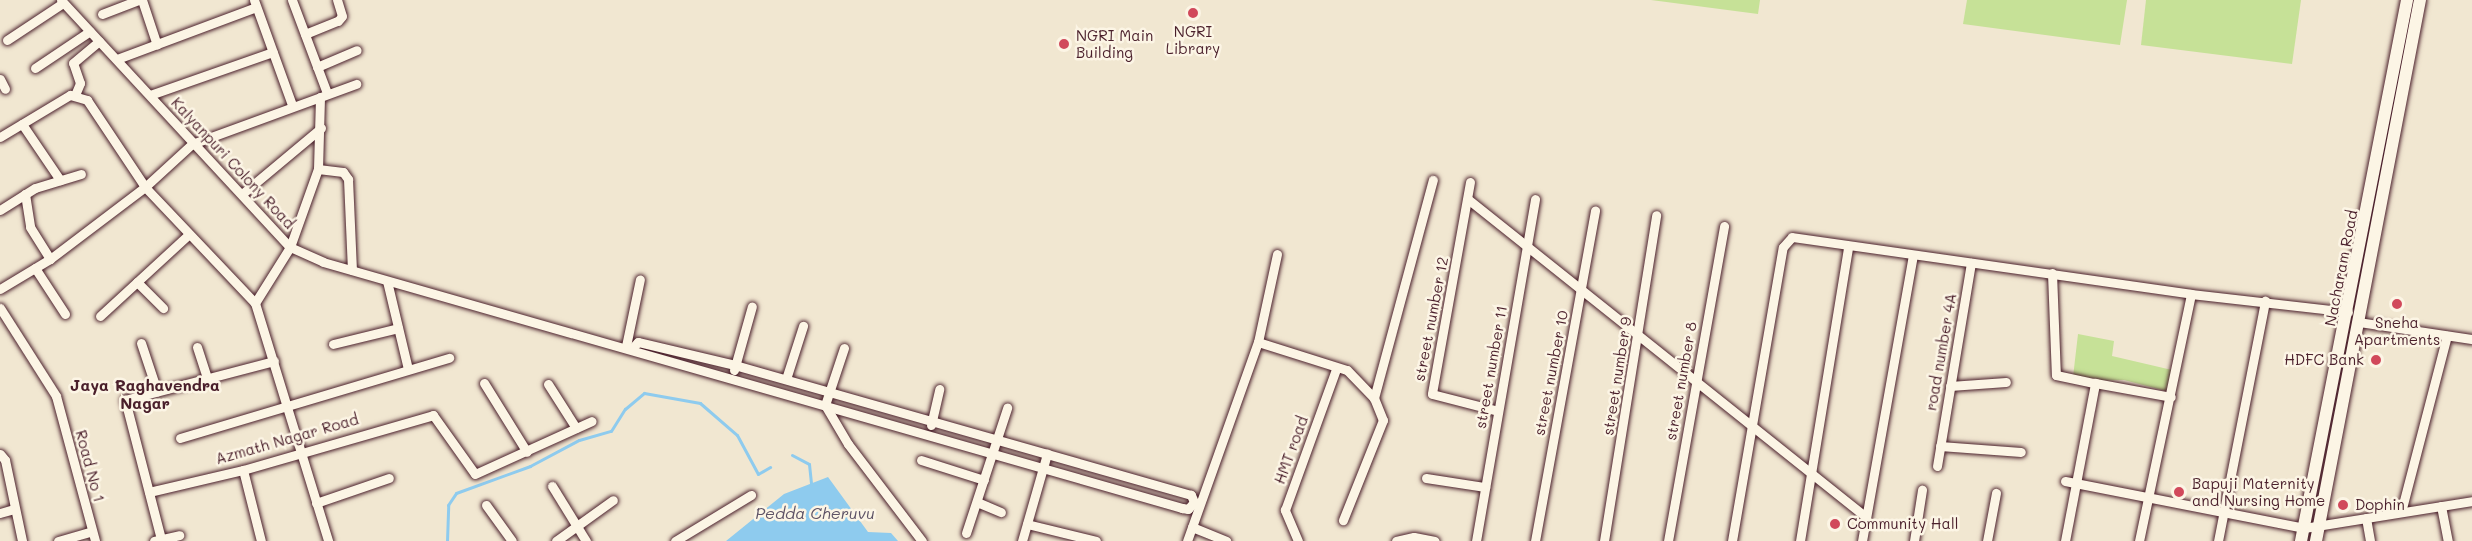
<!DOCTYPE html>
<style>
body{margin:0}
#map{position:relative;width:2472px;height:541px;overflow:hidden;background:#f1e7d1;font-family:Mali,sans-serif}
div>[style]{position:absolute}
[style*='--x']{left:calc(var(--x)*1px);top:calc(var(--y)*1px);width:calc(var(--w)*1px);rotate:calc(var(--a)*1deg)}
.green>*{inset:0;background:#c6e197}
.water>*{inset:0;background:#8ecbee}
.stream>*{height:3px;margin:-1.5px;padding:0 1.5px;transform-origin:1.5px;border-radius:1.5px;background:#8ecbee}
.roads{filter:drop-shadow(0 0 2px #4a1f2b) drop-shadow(0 0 2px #4a1f2b)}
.minor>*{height:9px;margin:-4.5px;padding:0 4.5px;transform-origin:4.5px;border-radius:4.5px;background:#fcf5e5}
.secondary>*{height:12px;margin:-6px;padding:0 6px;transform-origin:6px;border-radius:6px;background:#fcf5e5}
.dots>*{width:16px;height:16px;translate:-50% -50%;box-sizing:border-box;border:3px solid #fcf5e5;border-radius:50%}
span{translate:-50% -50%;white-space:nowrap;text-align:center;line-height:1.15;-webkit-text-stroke:5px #fcf5e5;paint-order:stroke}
.poi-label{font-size:15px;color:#4a1f2b}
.left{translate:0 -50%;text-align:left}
.right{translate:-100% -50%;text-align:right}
.street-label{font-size:15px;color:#4a1f2b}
.neighbourhood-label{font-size:16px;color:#4a1f2b;font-weight:700}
.water-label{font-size:16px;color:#5e5366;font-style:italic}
</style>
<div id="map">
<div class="green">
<div style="clip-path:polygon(1651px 0,1760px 0,1758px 14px)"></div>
<div style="clip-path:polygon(1967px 0,2127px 0,2120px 45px,1963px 24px)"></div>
<div style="clip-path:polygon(2146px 0,2301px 0,2292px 64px,2141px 45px)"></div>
<div style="clip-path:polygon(2078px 334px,2114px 341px,2112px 356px,2172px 370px,2166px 391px,2124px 380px,2085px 381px,2073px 377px)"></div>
</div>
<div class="water">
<div style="clip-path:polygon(828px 477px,868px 532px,891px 533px,898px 541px,726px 541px,784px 494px)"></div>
</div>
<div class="stream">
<div style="--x:792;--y:455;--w:19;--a:28"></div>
<div style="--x:809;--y:464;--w:20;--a:84"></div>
<div style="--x:447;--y:541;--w:36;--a:-88"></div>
<div style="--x:448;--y:505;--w:14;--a:-56"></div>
<div style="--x:456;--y:493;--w:79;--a:-20"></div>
<div style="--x:530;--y:466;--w:55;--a:-28"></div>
<div style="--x:579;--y:440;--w:33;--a:-16"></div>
<div style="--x:611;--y:431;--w:26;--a:-58"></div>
<div style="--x:625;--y:409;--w:25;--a:-40"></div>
<div style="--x:644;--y:393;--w:57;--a:10.1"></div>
<div style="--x:700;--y:403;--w:49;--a:40.9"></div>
<div style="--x:737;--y:435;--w:44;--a:61.7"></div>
<div style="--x:758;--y:474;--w:14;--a:-30"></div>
</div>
<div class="roads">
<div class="minor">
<div style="--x:61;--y:0;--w:337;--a:47.2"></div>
<div style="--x:290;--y:247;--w:36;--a:24"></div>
<div style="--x:323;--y:262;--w:894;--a:15.98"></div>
<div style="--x:1182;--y:508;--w:6;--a:9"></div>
<div style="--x:1188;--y:509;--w:9;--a:-49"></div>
<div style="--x:1194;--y:502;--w:8;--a:-113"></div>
<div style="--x:1191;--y:495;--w:474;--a:-164.1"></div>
<div style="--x:735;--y:365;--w:100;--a:-166.7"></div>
<div style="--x:638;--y:342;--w:10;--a:135"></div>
<div style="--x:142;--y:0;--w:47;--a:71.6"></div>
<div style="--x:254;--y:0;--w:112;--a:70.1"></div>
<div style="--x:292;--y:0;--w:99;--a:69.4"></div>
<div style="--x:102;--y:14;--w:39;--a:-21"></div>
<div style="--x:305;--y:34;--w:35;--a:-22"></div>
<div style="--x:338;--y:21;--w:6;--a:-51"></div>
<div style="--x:342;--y:16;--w:17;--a:-107"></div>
<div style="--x:7;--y:40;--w:67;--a:-33.5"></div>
<div style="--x:117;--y:59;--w:148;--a:-20.5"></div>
<div style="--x:317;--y:67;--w:43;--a:-23"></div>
<div style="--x:35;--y:68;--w:66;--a:-33.9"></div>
<div style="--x:0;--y:79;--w:11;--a:63"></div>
<div style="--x:75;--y:95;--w:13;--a:-67"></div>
<div style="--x:80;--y:83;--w:21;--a:-109"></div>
<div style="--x:73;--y:63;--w:34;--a:-40"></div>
<div style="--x:150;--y:95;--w:130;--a:-19.3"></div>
<div style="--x:22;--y:124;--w:68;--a:55.8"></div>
<div style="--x:0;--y:137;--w:82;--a:-31"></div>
<div style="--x:70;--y:95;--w:18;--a:16"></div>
<div style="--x:87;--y:100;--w:105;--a:56.3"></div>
<div style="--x:145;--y:187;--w:160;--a:46.5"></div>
<div style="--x:255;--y:303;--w:249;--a:72.9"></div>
<div style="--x:318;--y:169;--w:25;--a:7"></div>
<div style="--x:343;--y:172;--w:9;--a:54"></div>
<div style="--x:348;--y:179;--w:91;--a:87.5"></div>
<div style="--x:1470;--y:182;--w:215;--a:100.2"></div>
<div style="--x:1432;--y:394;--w:68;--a:14.4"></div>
<div style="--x:25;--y:194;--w:33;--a:81"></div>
<div style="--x:30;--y:227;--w:38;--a:58"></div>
<div style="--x:242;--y:194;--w:103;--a:-39.9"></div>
<div style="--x:1469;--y:200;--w:508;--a:38.61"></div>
<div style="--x:0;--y:210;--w:41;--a:-32.2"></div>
<div style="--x:35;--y:188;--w:48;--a:-16.9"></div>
<div style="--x:35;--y:268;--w:55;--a:56.9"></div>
<div style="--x:2052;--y:273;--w:102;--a:87.8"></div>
<div style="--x:2056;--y:375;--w:40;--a:12"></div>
<div style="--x:387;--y:281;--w:90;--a:76.6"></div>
<div style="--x:137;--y:282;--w:37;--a:45"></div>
<div style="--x:0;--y:289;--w:58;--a:-31"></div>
<div style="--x:50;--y:259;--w:119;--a:-37.2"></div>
<div style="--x:145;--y:187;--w:64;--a:-42.5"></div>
<div style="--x:192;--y:144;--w:175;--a:-20.1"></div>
<div style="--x:255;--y:303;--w:66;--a:-58"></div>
<div style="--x:290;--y:247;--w:83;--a:-70.3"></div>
<div style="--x:318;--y:169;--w:72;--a:-88.4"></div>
<div style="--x:0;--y:308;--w:104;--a:57.5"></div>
<div style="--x:56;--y:396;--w:150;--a:74.9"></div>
<div style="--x:100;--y:316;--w:120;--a:-42.6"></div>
<div style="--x:2359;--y:322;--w:114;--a:8.6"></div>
<div style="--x:1258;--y:342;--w:93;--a:17.5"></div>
<div style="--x:1347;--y:370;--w:39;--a:46"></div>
<div style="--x:1374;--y:398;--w:24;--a:68"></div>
<div style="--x:1383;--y:420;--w:108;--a:111.8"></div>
<div style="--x:141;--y:343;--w:51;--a:71.6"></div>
<div style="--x:333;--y:344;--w:67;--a:-13.8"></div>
<div style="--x:626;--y:346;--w:68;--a:-78.2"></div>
<div style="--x:197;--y:347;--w:33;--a:72"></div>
<div style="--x:844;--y:348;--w:60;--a:108.4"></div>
<div style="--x:825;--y:405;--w:45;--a:59.5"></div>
<div style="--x:848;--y:444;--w:122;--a:52.7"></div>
<div style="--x:734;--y:370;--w:66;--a:-74.3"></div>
<div style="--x:786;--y:379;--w:56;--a:-72.2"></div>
<div style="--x:484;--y:383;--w:81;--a:58.1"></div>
<div style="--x:548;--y:384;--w:52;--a:57.5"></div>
<div style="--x:1950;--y:386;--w:56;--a:-4.1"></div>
<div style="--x:1374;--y:398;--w:226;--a:-74.9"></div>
<div style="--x:931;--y:425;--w:37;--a:-77"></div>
<div style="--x:180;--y:438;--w:281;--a:-16.6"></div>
<div style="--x:1940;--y:446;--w:81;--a:4.2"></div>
<div style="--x:0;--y:454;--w:8;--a:50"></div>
<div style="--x:5;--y:460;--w:83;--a:78.1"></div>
<div style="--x:921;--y:460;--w:66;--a:17.6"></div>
<div style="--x:1937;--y:466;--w:206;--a:-80.5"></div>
<div style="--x:243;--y:470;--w:73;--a:75.8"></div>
<div style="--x:1426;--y:478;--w:60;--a:8.7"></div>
<div style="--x:2065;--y:481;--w:244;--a:11.1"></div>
<div style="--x:2304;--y:528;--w:170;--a:-9.1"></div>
<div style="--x:552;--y:486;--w:65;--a:58.3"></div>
<div style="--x:149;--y:492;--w:97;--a:-13.2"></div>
<div style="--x:243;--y:470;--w:198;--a:-16.1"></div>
<div style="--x:433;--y:415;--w:72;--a:54.6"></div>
<div style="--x:475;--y:474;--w:128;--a:-24.4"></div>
<div style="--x:977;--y:502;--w:26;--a:23"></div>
<div style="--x:316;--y:503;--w:77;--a:-18.9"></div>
<div style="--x:486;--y:505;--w:44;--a:54.2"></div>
<div style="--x:2441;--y:506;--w:36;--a:79"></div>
<div style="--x:2401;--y:512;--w:182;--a:-75.4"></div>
<div style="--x:0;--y:513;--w:15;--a:-16"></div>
<div style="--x:2366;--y:518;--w:23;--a:80"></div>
<div style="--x:1027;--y:524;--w:71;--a:13.8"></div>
<div style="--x:1192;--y:527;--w:37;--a:22"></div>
<div style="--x:966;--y:533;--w:132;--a:-71.8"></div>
<div style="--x:161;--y:539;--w:144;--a:-104.5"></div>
<div style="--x:125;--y:400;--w:154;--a:-14.7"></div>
<div style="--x:58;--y:541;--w:35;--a:-16"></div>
<div style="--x:154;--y:541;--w:26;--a:-13"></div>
<div style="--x:556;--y:541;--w:70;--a:-35.7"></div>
<div style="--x:675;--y:541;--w:89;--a:-31.2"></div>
<div style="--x:1022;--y:541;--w:91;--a:-74"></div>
<div style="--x:1187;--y:541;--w:211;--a:-70.4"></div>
<div style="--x:1258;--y:342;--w:90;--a:-77.8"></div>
<div style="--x:1298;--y:541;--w:34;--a:-113"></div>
<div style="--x:1285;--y:510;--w:150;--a:-70.1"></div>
<div style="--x:1396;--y:541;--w:18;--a:-13"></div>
<div style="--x:1414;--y:537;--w:21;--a:11"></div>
<div style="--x:1476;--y:541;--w:347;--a:-80.2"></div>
<div style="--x:1535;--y:541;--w:336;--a:-79.7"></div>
<div style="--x:1604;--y:541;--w:330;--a:-80.9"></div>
<div style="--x:1668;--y:541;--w:320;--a:-79.9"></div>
<div style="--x:1732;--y:541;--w:298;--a:-80.2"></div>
<div style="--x:1783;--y:247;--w:13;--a:-48"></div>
<div style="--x:1792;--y:237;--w:403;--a:8.1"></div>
<div style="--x:2191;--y:294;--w:158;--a:6.5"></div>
<div style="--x:1800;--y:541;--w:298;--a:-80.7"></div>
<div style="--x:1862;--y:541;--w:290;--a:-79.9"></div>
<div style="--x:1914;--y:541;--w:52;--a:-81.1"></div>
<div style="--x:1987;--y:541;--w:49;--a:-79.4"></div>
<div style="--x:2065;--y:541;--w:161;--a:-79.2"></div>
<div style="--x:2095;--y:383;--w:77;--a:10.4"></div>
<div style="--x:2139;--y:541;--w:252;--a:-78.1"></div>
<div style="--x:2218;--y:541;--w:245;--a:-78.9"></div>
</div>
<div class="secondary">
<div style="--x:2301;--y:541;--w:551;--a:-78.91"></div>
<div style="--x:2316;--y:541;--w:551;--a:-79.12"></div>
</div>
</div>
<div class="dots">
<div style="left:1193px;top:13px;background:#d1495b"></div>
<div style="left:1064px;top:44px;background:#d1495b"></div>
<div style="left:2397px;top:304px;background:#d1495b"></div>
<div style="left:2376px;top:360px;background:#d1495b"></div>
<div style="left:2179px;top:492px;background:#d1495b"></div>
<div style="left:2343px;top:505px;background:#d1495b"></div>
<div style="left:1835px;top:524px;background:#d1495b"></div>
</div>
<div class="poi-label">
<span style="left:1193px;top:40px">NGRI<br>Library</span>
<span class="left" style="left:1076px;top:44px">NGRI Main<br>Building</span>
<span style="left:2397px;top:331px">Sneha<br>Apartments</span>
<span class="right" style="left:2364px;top:360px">HDFC Bank</span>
<span class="left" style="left:2192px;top:492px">Bapuji Maternity<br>and Nursing Home</span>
<span class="left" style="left:2355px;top:505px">Dophin</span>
<span class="left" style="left:1847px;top:524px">Community Hall</span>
</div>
<div class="street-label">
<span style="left:233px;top:163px;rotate:47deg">Kalyanpuri Colony Road</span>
<span style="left:2341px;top:268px;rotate:-79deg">Nacharam Road</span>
<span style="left:1431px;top:319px;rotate:-79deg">street number 12</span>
<span style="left:1941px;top:352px;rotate:-80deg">road number 4A</span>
<span style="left:1491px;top:367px;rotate:-80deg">street number 11</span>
<span style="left:1551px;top:373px;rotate:-79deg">street number 10</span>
<span style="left:1617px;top:376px;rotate:-81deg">street number 9</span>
<span style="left:1681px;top:381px;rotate:-80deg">street number 8</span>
<span style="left:287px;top:439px;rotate:-16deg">Azmath Nagar Road</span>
<span style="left:1291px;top:450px;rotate:-70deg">HMT road</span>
<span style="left:90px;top:466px;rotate:75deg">Road No 1</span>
</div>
<div class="neighbourhood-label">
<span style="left:145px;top:394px">Jaya Raghavendra<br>Nagar</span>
</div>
<div class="water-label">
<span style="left:815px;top:513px">Pedda Cheruvu</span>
</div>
</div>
